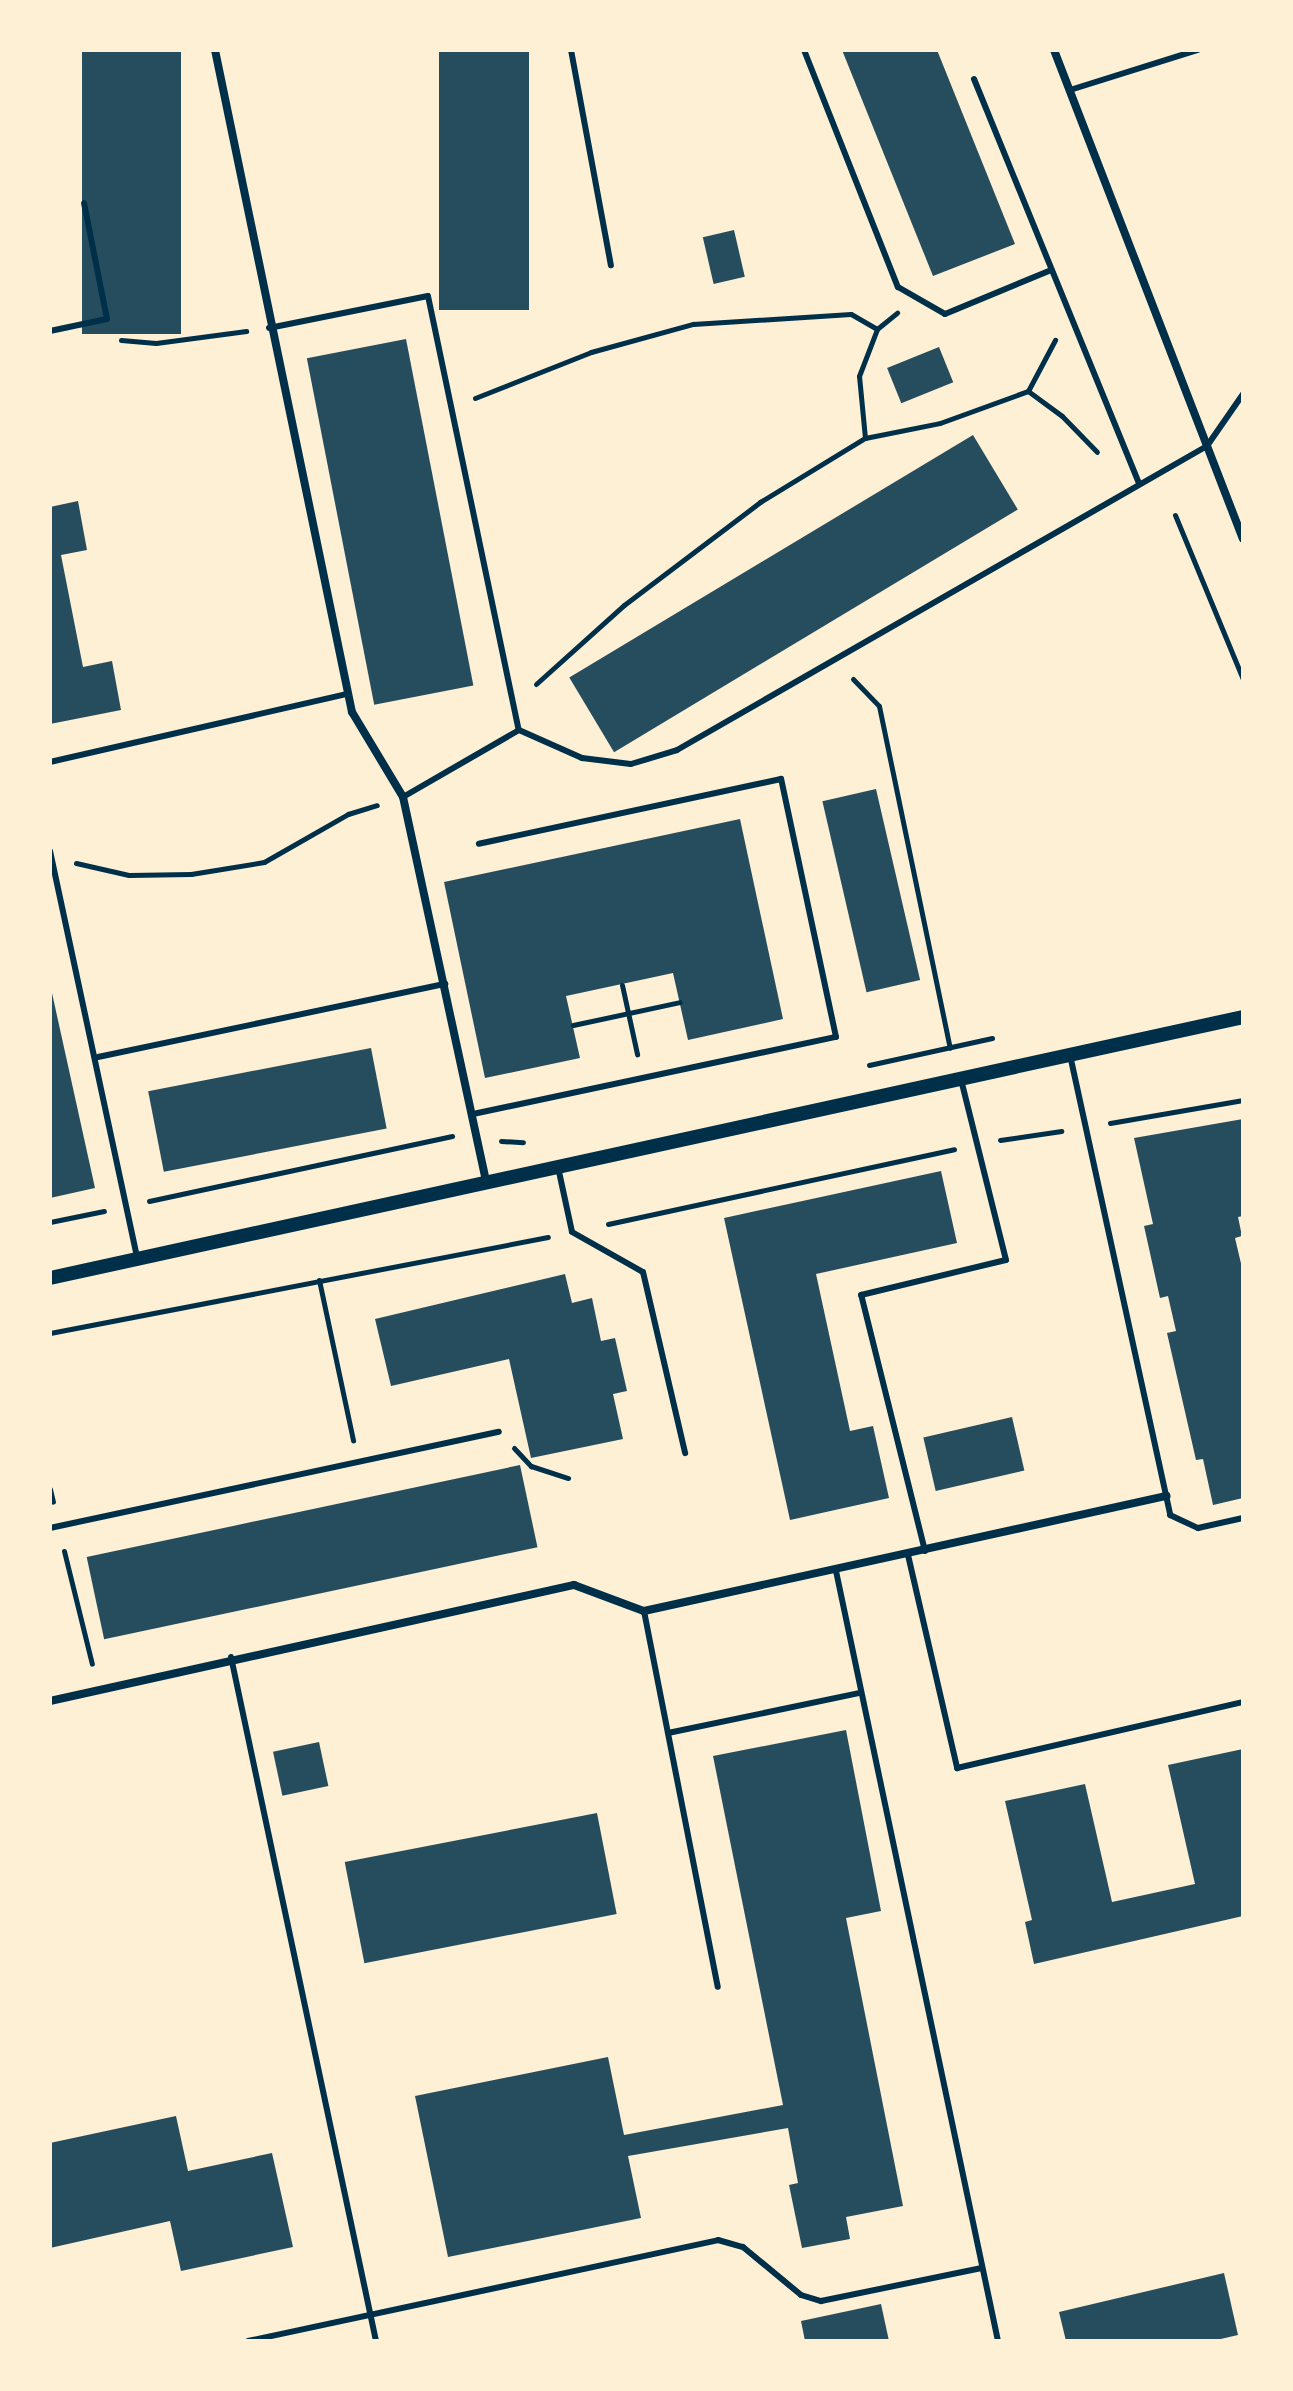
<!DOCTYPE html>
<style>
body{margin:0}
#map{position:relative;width:1293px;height:2391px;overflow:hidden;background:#fdf0d5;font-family:"Nunito Sans",sans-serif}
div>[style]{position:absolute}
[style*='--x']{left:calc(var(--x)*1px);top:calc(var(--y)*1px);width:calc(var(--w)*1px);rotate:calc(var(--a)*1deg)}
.building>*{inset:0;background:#264d5e;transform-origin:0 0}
.path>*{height:5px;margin:-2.5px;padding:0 2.5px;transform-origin:2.5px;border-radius:2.5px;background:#003049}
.service>*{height:6px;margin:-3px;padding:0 3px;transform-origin:3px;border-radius:3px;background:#003049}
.minor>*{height:8px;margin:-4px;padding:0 4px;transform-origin:4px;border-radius:4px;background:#003049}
.tertiary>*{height:14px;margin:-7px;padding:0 7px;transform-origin:7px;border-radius:7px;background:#003049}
span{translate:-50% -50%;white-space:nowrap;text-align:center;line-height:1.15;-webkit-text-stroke:7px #fdf0d5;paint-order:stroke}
.frame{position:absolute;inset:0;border:52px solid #fdf0d5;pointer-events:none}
</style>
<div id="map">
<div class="building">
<div style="left:82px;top:50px;width:99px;height:284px"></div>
<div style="left:439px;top:50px;width:90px;height:260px"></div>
<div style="clip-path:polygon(842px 50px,937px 50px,1015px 244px,933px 276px)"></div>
<div style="left:734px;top:230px;width:48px;height:32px;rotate:77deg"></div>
<div style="left:406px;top:339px;width:353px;height:101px;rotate:79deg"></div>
<div style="left:939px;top:347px;width:38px;height:56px;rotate:68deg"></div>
<div style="left:973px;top:435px;width:87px;height:471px;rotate:59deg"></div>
<div style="clip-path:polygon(78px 501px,87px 550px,61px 555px,83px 667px,112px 661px,121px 710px,50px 724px,50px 507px)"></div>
<div style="left:876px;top:789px;width:196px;height:55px;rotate:77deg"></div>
<div style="clip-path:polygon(740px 819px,783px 1019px,688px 1040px,673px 973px,566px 996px,580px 1058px,485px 1078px,444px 882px)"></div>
<div style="clip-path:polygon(50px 984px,95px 1188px,50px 1198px)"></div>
<div style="left:371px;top:1048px;width:82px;height:227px;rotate:79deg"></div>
<div style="clip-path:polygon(1243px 1119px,1243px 1216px,1238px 1217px,1242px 1236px,1235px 1238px,1243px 1272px,1243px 1498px,1213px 1505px,1203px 1459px,1196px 1460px,1167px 1333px,1176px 1331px,1168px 1296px,1160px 1298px,1144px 1226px,1153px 1224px,1134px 1138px)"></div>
<div style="clip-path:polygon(941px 1171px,957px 1243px,816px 1274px,850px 1431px,873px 1426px,889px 1498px,790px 1520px,724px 1218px)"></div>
<div style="clip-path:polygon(565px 1274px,572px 1303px,592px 1298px,601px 1341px,615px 1338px,627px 1391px,613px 1394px,623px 1439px,531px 1458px,509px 1359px,391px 1386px,375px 1319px)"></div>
<div style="left:1012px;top:1417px;width:55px;height:91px;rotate:77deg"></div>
<div style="left:520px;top:1465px;width:84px;height:443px;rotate:78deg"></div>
<div style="clip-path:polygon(846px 1730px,881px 1911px,846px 1918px,903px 2206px,846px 2217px,850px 2239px,802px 2248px,789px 2185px,798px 2183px,788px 2128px,628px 2156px,641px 2218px,448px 2257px,415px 2096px,608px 2057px,624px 2135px,783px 2105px,713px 1756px)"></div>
<div style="left:319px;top:1742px;width:45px;height:47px;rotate:78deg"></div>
<div style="clip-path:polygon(1243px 1749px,1243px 1916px,1034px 1964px,1025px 1922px,1032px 1920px,1005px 1801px,1085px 1784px,1112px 1902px,1195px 1884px,1168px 1765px)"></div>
<div style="left:597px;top:1813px;width:103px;height:257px;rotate:79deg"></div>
<div style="clip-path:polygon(176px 2116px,188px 2171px,272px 2153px,293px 2247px,181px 2271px,170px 2221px,50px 2248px,50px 2143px)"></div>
<div style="clip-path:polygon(1224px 2273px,1238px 2335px,1212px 2341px,1066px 2341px,1059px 2312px)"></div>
<div style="clip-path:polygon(881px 2304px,889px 2341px,805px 2341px,801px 2321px)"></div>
</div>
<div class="path">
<div style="--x:121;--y:340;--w:35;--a:5"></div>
<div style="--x:156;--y:343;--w:91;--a:-7.6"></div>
<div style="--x:1028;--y:391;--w:58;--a:-62.1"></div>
<div style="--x:475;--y:398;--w:125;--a:-21.6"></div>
<div style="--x:591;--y:352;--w:106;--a:-15.4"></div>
<div style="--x:693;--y:324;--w:158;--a:-3.6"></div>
<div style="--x:851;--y:314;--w:30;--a:30"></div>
<div style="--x:865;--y:438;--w:62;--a:-95.5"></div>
<div style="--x:859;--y:376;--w:50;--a:-69"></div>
<div style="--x:877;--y:329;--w:26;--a:-39"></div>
<div style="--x:1175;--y:515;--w:178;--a:67.5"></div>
<div style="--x:853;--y:679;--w:37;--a:46"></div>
<div style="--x:879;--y:706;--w:349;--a:78.3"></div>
<div style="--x:536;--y:684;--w:118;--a:-41.9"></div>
<div style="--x:624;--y:605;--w:171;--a:-37.1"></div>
<div style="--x:760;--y:502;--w:123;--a:-31.4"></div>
<div style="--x:865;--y:438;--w:76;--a:-11.3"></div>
<div style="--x:940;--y:423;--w:94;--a:-20"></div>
<div style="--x:1028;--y:391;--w:42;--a:36.3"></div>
<div style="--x:1062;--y:416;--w:50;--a:45.8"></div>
<div style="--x:76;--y:863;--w:54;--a:12.8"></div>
<div style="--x:129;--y:875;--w:62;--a:-0.9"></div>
<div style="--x:191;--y:874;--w:74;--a:-9.3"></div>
<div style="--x:264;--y:862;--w:97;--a:-29.7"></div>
<div style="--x:348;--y:814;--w:30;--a:-17"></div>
<div style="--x:622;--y:985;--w:71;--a:77.7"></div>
<div style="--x:573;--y:1025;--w:109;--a:-12.1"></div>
<div style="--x:869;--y:1065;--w:126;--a:-12.4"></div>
<div style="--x:1110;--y:1123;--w:135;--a:-9.8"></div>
<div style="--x:1000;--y:1140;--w:62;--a:-8.4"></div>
<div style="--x:501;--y:1141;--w:22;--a:3"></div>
<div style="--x:149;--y:1201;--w:310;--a:-12.1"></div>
<div style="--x:50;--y:1222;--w:55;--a:-11.5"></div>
<div style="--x:608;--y:1224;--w:354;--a:-12.2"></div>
<div style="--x:319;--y:1280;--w:164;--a:78"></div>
<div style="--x:50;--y:1333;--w:507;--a:-10.91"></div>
<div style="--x:514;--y:1448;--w:25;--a:47"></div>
<div style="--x:531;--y:1466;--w:39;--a:18"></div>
<div style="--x:50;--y:1489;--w:13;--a:77"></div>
<div style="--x:64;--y:1551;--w:116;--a:76.1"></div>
</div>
<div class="service">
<div style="--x:571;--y:50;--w:219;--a:79.5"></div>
<div style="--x:804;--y:50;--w:255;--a:68.4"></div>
<div style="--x:898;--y:287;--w:54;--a:29.9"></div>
<div style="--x:945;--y:314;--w:115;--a:-22.5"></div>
<div style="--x:974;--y:79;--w:437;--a:67.8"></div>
<div style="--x:1070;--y:90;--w:134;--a:-17.4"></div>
<div style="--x:269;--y:328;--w:162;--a:-11.4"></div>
<div style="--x:428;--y:296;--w:443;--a:78.2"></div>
<div style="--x:519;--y:730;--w:69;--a:24"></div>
<div style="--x:582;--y:758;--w:49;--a:7"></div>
<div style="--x:631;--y:764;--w:48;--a:-16.9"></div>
<div style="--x:677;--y:750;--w:611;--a:-29.84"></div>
<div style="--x:1207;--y:446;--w:63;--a:-55.3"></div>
<div style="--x:50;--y:331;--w:58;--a:-11.9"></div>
<div style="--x:107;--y:319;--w:118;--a:-101.2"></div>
<div style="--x:50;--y:762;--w:306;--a:-12.9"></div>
<div style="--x:403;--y:797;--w:134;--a:-30"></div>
<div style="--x:50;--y:851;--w:416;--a:77.9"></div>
<div style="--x:1070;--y:1055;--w:471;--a:77.7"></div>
<div style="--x:1170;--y:1515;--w:31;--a:25"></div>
<div style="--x:1198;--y:1528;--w:46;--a:-12.5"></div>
<div style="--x:98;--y:1057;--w:355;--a:-11.9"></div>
<div style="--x:473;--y:1114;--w:371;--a:-12"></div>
<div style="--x:836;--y:1037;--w:264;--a:-102"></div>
<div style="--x:781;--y:779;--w:309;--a:167.9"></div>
<div style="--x:558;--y:1167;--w:66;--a:77.8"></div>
<div style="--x:572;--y:1232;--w:81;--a:29.4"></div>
<div style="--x:643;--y:1272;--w:186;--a:76.9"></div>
<div style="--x:50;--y:1528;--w:459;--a:-12.1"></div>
<div style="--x:925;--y:1551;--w:264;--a:-104"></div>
<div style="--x:861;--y:1295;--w:149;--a:-13.6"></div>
<div style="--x:1006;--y:1260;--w:187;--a:-104"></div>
<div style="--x:908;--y:1555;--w:219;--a:77"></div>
<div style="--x:957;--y:1768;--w:294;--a:-13"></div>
<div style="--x:836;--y:1571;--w:787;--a:78.12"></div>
<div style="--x:644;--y:1611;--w:383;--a:78.9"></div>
<div style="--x:231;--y:1657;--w:699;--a:78.03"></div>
<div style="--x:668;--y:1733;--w:196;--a:-11.8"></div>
<div style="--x:248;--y:2341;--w:481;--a:-12.1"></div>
<div style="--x:718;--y:2240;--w:26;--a:16"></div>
<div style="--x:743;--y:2247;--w:75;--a:39.6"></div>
<div style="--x:801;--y:2295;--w:21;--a:17"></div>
<div style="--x:821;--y:2301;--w:164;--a:-11.6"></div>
</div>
<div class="minor">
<div style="--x:215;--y:50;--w:676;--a:78.31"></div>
<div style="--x:352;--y:712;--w:99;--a:59"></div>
<div style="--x:403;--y:797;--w:396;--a:77.8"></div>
<div style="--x:1054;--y:50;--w:524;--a:68.87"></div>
<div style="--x:50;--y:1701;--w:537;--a:-12.48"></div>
<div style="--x:574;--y:1585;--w:75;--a:20.4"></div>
<div style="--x:644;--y:1611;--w:535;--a:-12.42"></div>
</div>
<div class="tertiary">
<div style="--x:50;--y:1278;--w:1221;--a:-12.34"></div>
</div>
<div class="frame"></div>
</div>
